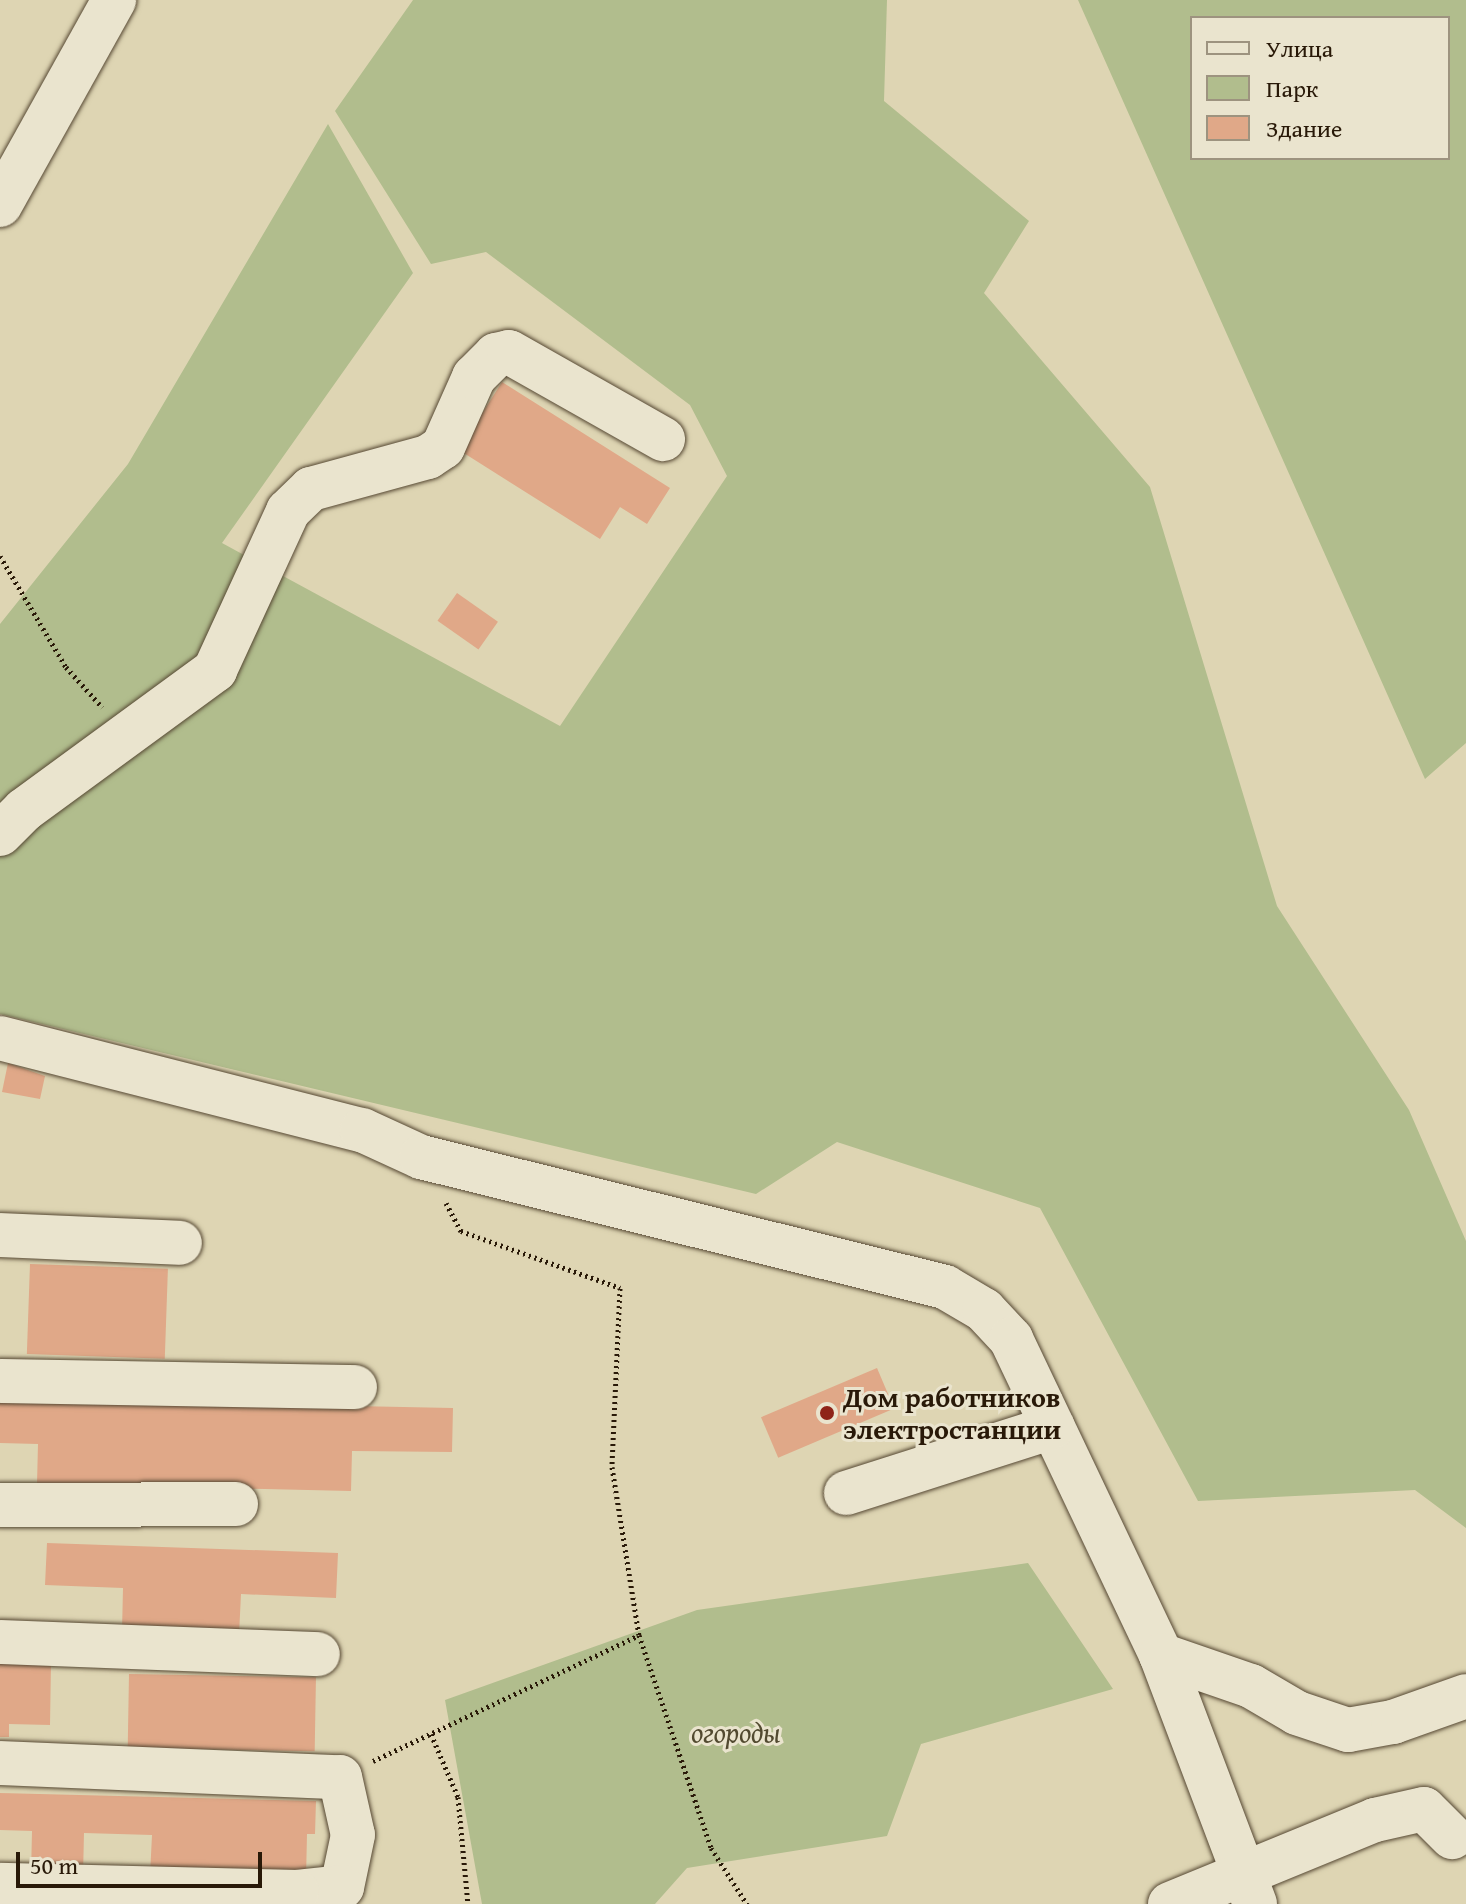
<!DOCTYPE html>
<meta charset="utf-8">
<style>
body{margin:0}
#map{position:relative;width:1466px;height:1904px;overflow:hidden;background:#ded5b3;font-family:"Gentium Book Plus",serif}
div>[style]{position:absolute}
[style*='--x']{left:calc(var(--x)*1px);top:calc(var(--y)*1px);width:calc(var(--w)*1px);rotate:calc(var(--a)*1deg)}
.green>*{inset:0;background:#b1bd8d}
.building>*{inset:0;background:#e0a888;transform-origin:0 0}
.path>*{height:5px;margin-top:-2.5px;transform-origin:0;background:repeating-linear-gradient(90deg,#291908 0 2px,transparent 0 6px)}
.roads{filter:drop-shadow(0 0 2px #564833) drop-shadow(0 0 2px #564833)}
.minor>*{height:44px;margin:-22px;padding:0 22px;transform-origin:22px;border-radius:22px;background:#eae4ce}
.dots>*{width:22px;height:22px;translate:-50% -50%;box-sizing:border-box;border:4px solid #eae4ce;border-radius:50%}
span{translate:-50% -50%;white-space:nowrap;text-align:center;line-height:1.15;-webkit-text-stroke:6px #eae4ce;paint-order:stroke}
.poi-label{font-size:28px;color:#291908;font-weight:700}
.left{translate:0 -50%;text-align:left}
.park-label{font-size:28px;color:#524a30;font-style:italic}
.legend{position:absolute;left:1190px;top:16px;width:260px;height:144px;box-sizing:border-box;background:#eae4ce;border:2px solid #9d937f;margin:0;padding:10px 14px;list-style:none;font-size:24px;color:#291908}
.legend li{display:flex;align-items:center;gap:16px;height:40px}
.legend b{width:40px;border:2px solid #9d937f}
.scale{position:absolute;left:16px;top:1852px;width:246px;height:36px;box-sizing:border-box;border:4px solid #291908;border-top:0;padding-left:10px;font-size:24px;line-height:28px;white-space:nowrap;color:#291908;-webkit-text-stroke:6px #eae4ce;paint-order:stroke}
</style>
<div id="map">
<div class="green">
<div style="clip-path:polygon(413px 0,887px 0,884px 101px,1029px 221px,984px 293px,1150px 487px,1277px 906px,1409px 1110px,1466px 1241px,1466px 1528px,1415px 1490px,1198px 1501px,1040px 1208px,837px 1142px,756px 1194px,0 1014px,0 624px,128px 464px,328px 124px,413px 273px,222px 543px,560px 726px,727px 476px,690px 405px,486px 252px,431px 264px,335px 111px)"></div>
<div style="clip-path:polygon(evenodd,1078px 0,1466px 0,1466px 743px,1425px 779px,1078px 0,1448px 18px,1448px 158px,1192px 158px,1192px 18px,1448px 18px)"></div>
<div style="clip-path:polygon(1028px 1563px,1113px 1689px,921px 1744px,887px 1836px,687px 1868px,655px 1904px,482px 1904px,445px 1700px,697px 1610px)"></div>
</div>
<div class="building">
<div style="clip-path:polygon(502px 382px,670px 488px,647px 524px,620px 507px,600px 539px,459px 450px)"></div>
<div style="left:457px;top:593px;width:50px;height:34px;rotate:35deg"></div>
<div style="clip-path:polygon(8px 1063px,45px 1076px,40px 1099px,2px 1092px)"></div>
<div style="left:30px;top:1264px;width:138px;height:90px;rotate:2deg"></div>
<div style="left:877px;top:1368px;width:44px;height:126px;rotate:67deg"></div>
<div style="clip-path:polygon(0 1399px,453px 1408px,452px 1452px,352px 1451px,351px 1491px,37px 1484px,38px 1444px,0 1443px)"></div>
<div style="clip-path:polygon(47px 1543px,338px 1553px,336px 1598px,241px 1594px,239px 1635px,122px 1631px,123px 1588px,45px 1585px)"></div>
<div style="clip-path:polygon(0 1662px,51px 1663px,50px 1725px,9px 1724px,9px 1737px,0 1737px)"></div>
<div style="left:129px;top:1674px;width:187px;height:74px;rotate:1deg"></div>
<div style="clip-path:polygon(0 1793px,316px 1801px,315px 1834px,307px 1834px,306px 1879px,150px 1875px,152px 1835px,84px 1833px,83px 1875px,31px 1874px,32px 1831px,0 1830px)"></div>
</div>
<div class="path">
<div style="--x:0;--y:556;--w:129;--a:59.3"></div>
<div style="--x:66;--y:667;--w:54;--a:48"></div>
<div style="--x:446;--y:1203;--w:32;--a:62"></div>
<div style="--x:461;--y:1231;--w:169;--a:19.7"></div>
<div style="--x:620;--y:1288;--w:179;--a:92.6"></div>
<div style="--x:612;--y:1467;--w:170;--a:80.9"></div>
<div style="--x:639;--y:1635;--w:225;--a:71.3"></div>
<div style="--x:711;--y:1848;--w:67;--a:57.3"></div>
<div style="--x:431;--y:1734;--w:69;--a:66.8"></div>
<div style="--x:458;--y:1797;--w:107;--a:84.7"></div>
<div style="--x:373;--y:1761;--w:294;--a:-25.3"></div>
</div>
<div class="roads">
<div class="minor">
<div style="--x:0;--y:205;--w:235;--a:-60.9"></div>
<div style="--x:0;--y:834;--w:34;--a:-45"></div>
<div style="--x:24;--y:810;--w:237;--a:-36.2"></div>
<div style="--x:215;--y:670;--w:175;--a:-65.3"></div>
<div style="--x:288;--y:511;--w:32;--a:-44"></div>
<div style="--x:311;--y:489;--w:121;--a:-15.3"></div>
<div style="--x:428;--y:457;--w:18;--a:-34"></div>
<div style="--x:443;--y:447;--w:77;--a:-66.1"></div>
<div style="--x:474;--y:377;--w:31;--a:-45"></div>
<div style="--x:496;--y:355;--w:13;--a:-13"></div>
<div style="--x:509;--y:352;--w:177;--a:29.5"></div>
<div style="--x:0;--y:1038;--w:374;--a:14.3"></div>
<div style="--x:362;--y:1130;--w:65;--a:24.6"></div>
<div style="--x:421;--y:1157;--w:540;--a:13.93"></div>
<div style="--x:945;--y:1287;--w:45;--a:30.5"></div>
<div style="--x:984;--y:1310;--w:40;--a:47"></div>
<div style="--x:1011;--y:1339;--w:350;--a:64.6"></div>
<div style="--x:1161;--y:1655;--w:95;--a:19"></div>
<div style="--x:1251;--y:1686;--w:53;--a:30.4"></div>
<div style="--x:1297;--y:1713;--w:54;--a:18.4"></div>
<div style="--x:1348;--y:1730;--w:46;--a:-10.1"></div>
<div style="--x:1393;--y:1722;--w:77;--a:-19.6"></div>
<div style="--x:0;--y:1235;--w:180;--a:2.5"></div>
<div style="--x:0;--y:1381;--w:355;--a:1"></div>
<div style="--x:846;--y:1493;--w:217;--a:-17.7"></div>
<div style="--x:0;--y:1505;--w:236;--a:-0.2"></div>
<div style="--x:0;--y:1642;--w:318;--a:2.2"></div>
<div style="--x:1161;--y:1655;--w:266;--a:69.3"></div>
<div style="--x:0;--y:1763;--w:340;--a:2.4"></div>
<div style="--x:340;--y:1777;--w:59;--a:77.4"></div>
<div style="--x:353;--y:1835;--w:53;--a:101.9"></div>
<div style="--x:342;--y:1887;--w:45;--a:173.7"></div>
<div style="--x:297;--y:1892;--w:297;--a:-178.6"></div>
<div style="--x:1170;--y:1904;--w:222;--a:-22.3"></div>
<div style="--x:1375;--y:1820;--w:50;--a:-12.7"></div>
<div style="--x:1424;--y:1809;--w:40;--a:45"></div>
</div>
</div>
<div class="dots">
<div style="left:827px;top:1413px;background:#8f2418"></div>
</div>
<div class="poi-label">
<span class="left" style="left:843px;top:1413px">Дом работников<br>электростанции</span>
</div>
<div class="park-label">
<span style="left:736px;top:1732px">огороды</span>
</div>
<ul class="legend">
<li><b style="height:10px;background:#eae4ce"></b>Улица</li>
<li><b style="height:22px;background:#b1bd8d"></b>Парк</li>
<li><b style="height:22px;background:#e0a888"></b>Здание</li>
</ul>
<div class="scale">50 m</div>
</div>
